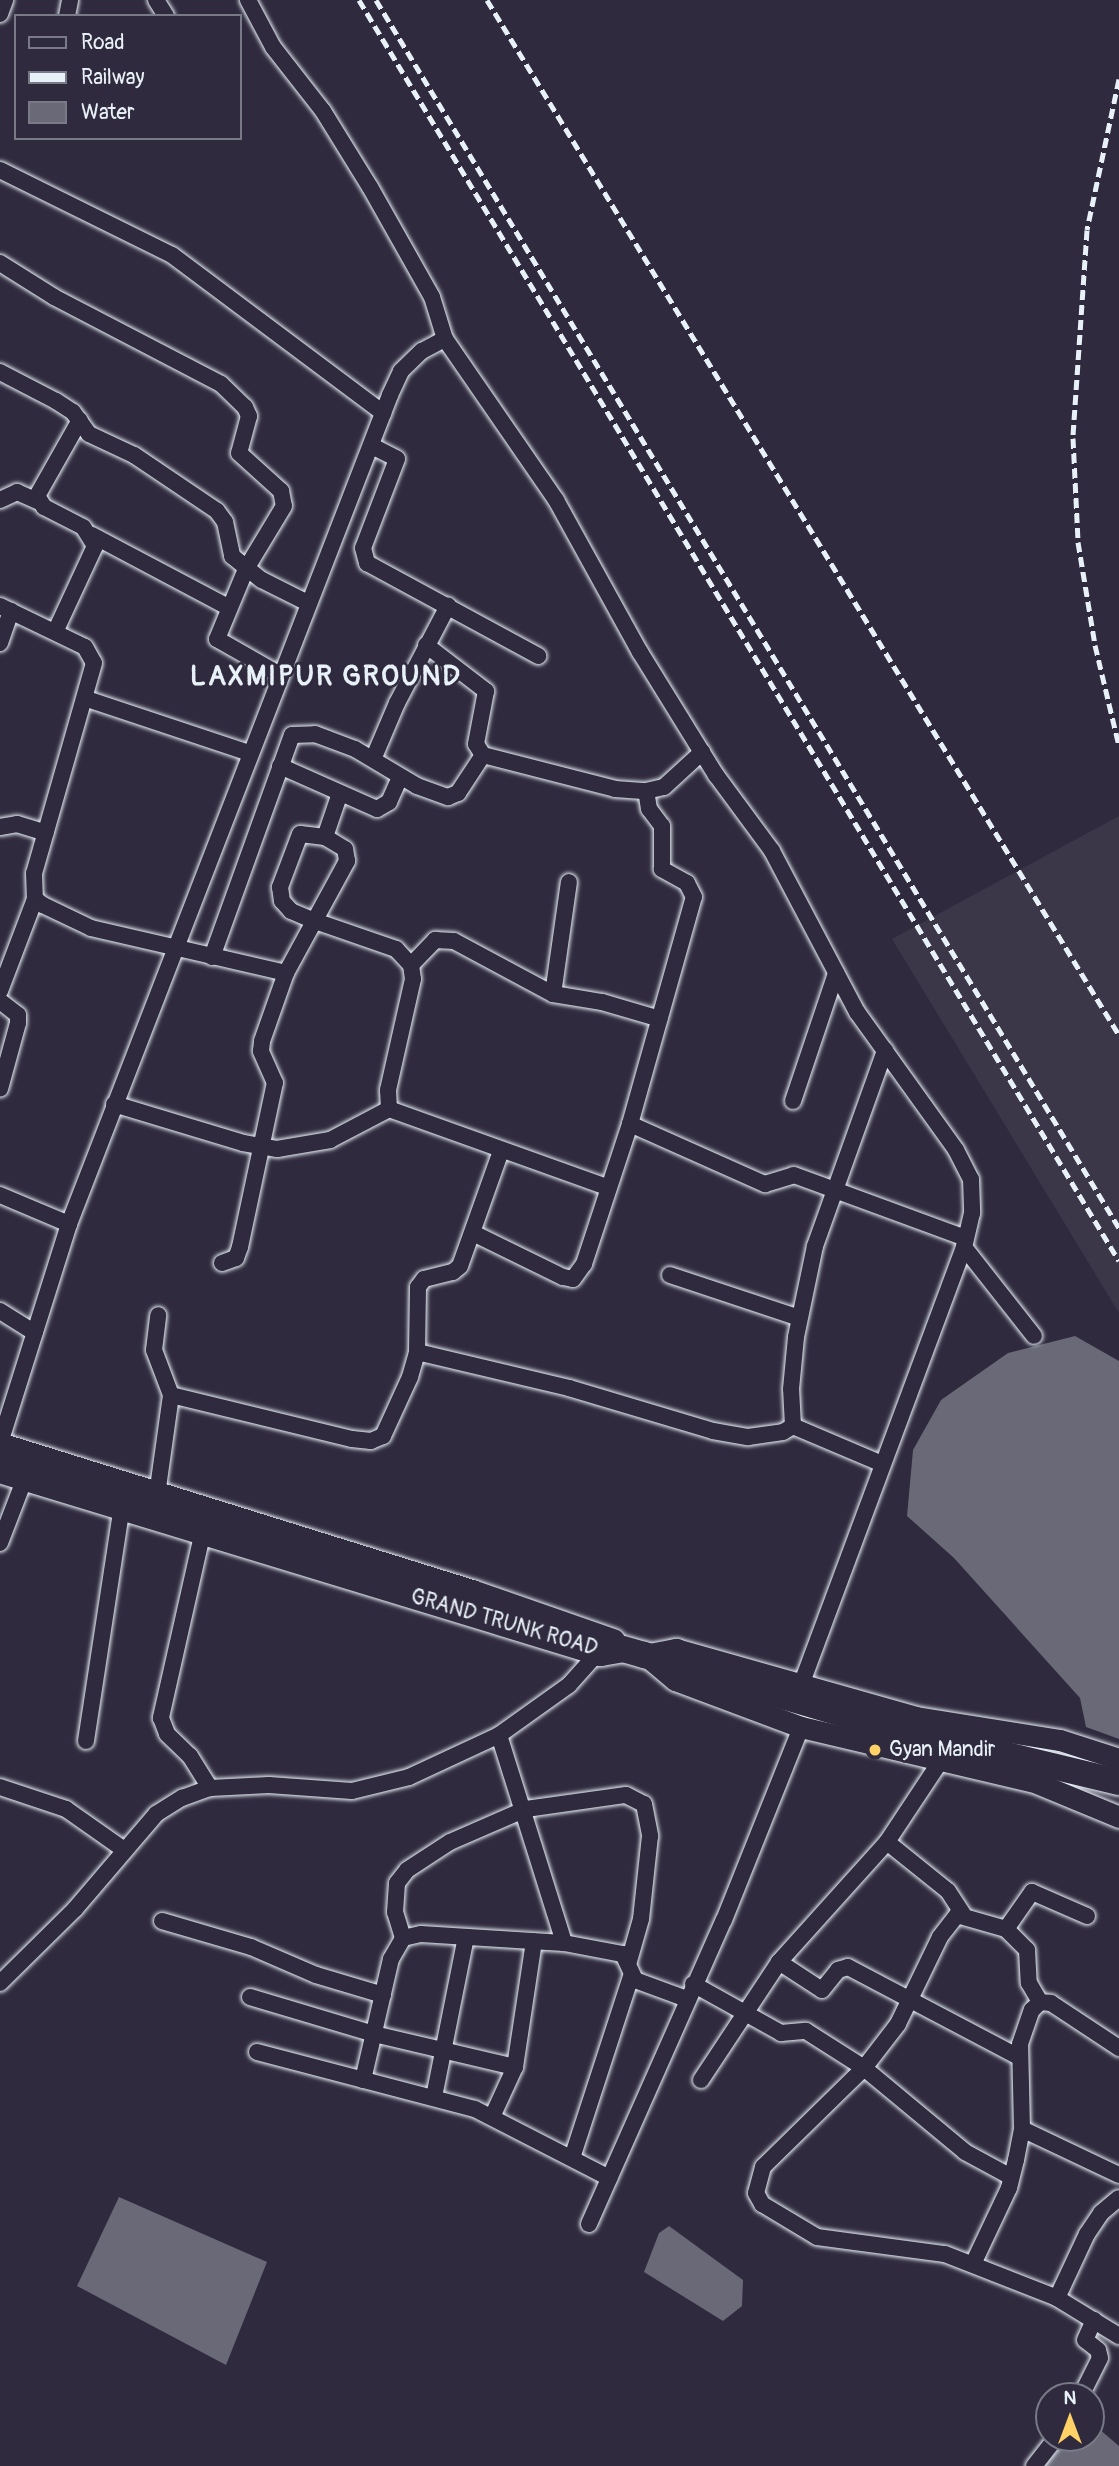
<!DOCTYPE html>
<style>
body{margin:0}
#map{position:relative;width:1119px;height:2466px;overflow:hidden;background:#2f2a3d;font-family:Pangolin,sans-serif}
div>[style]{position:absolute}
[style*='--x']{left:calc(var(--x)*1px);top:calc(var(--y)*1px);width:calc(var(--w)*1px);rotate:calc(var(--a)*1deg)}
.built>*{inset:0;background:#3b3749}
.water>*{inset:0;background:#696978}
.roads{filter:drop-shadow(0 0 2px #e8f1f8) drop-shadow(0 0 2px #e8f1f8)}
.minor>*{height:16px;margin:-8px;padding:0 8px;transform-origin:8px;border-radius:8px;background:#2f2a3d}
.tertiary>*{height:21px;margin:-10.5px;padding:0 10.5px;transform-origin:10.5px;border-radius:10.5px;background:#2f2a3d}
.primary>*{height:26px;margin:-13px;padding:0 13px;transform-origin:13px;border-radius:13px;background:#2f2a3d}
.rail>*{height:5px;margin-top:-2.5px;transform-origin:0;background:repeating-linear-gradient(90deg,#e8f1f8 0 10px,transparent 0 15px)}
.dots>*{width:19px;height:19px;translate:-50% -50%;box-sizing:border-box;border:4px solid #2f2a3d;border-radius:50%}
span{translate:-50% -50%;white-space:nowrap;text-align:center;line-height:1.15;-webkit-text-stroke:5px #2f2a3d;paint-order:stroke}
.street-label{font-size:21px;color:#e8f1f8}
.poi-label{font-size:21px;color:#e8f1f8}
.left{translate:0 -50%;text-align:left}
.district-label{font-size:28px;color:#e8f1f8;font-weight:700;letter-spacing:2px}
.legend{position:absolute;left:14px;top:14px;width:228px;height:126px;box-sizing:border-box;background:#2f2a3d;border:2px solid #797a88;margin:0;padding:9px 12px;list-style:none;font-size:21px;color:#e8f1f8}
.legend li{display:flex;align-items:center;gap:14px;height:35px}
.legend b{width:35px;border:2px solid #797a88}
.north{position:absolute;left:1035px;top:2382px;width:70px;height:70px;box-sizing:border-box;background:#2f2a3d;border:2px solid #797a88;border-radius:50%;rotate:0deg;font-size:19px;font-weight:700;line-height:28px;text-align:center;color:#e8f1f8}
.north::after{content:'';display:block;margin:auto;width:24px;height:32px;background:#ffd166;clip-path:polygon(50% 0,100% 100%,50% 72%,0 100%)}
</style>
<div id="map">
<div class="built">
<div style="clip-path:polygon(1119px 816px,1119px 1313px,892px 939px)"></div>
</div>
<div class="water">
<div style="clip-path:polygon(1075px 1336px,1119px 1361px,1119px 1739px,1086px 1727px,1080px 1698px,954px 1558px,907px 1516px,913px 1450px,941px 1400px,1008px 1353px)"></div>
<div style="clip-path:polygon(119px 2197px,267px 2262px,226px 2365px,77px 2286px)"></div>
<div style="clip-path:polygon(669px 2226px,743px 2280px,742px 2306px,723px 2321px,644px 2272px,659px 2233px)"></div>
<div style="clip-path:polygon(1091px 2422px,1119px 2446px,1119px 2466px,1043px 2466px,1070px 2438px,1091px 2438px)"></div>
</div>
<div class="roads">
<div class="minor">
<div style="--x:156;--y:0;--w:19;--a:58"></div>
<div style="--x:248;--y:0;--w:53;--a:62"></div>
<div style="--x:273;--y:47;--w:81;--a:52"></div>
<div style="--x:323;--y:111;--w:89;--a:58.3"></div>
<div style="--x:370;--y:187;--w:126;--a:60.6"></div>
<div style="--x:432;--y:297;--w:44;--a:72.8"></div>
<div style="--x:445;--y:339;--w:196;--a:55.4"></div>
<div style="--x:556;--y:500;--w:174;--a:61.1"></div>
<div style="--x:640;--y:652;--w:145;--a:58.3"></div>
<div style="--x:716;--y:775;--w:94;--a:53.6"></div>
<div style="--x:772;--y:851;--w:182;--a:62.2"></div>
<div style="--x:857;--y:1012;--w:170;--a:54.3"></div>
<div style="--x:956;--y:1150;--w:33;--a:63"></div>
<div style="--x:971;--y:1179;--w:34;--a:88"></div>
<div style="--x:972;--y:1213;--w:35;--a:103"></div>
<div style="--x:964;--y:1247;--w:465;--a:110.4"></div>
<div style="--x:0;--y:14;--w:15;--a:-70"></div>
<div style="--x:67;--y:16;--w:16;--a:-79"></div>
<div style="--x:0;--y:170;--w:192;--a:26.3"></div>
<div style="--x:172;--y:255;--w:264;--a:36.8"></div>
<div style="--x:0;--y:263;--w:64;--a:32.2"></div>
<div style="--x:54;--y:297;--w:188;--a:27.5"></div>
<div style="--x:221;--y:384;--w:33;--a:44"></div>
<div style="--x:245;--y:407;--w:10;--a:66"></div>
<div style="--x:249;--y:416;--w:38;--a:105"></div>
<div style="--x:239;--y:453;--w:57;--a:42.1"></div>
<div style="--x:281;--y:491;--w:15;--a:79"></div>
<div style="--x:284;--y:506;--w:74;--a:121.1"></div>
<div style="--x:246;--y:569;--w:76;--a:112.5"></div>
<div style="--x:217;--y:639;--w:73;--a:29.7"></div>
<div style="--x:0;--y:372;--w:63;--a:27.4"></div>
<div style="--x:56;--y:401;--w:20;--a:33"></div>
<div style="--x:73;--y:412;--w:27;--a:54"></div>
<div style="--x:89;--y:434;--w:50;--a:25"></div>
<div style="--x:134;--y:455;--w:100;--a:34"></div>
<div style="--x:217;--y:511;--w:14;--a:54"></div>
<div style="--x:225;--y:522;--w:35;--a:78"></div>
<div style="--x:232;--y:556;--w:38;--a:39"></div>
<div style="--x:262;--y:580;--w:51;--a:26.6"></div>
<div style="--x:372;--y:446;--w:28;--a:27"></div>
<div style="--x:397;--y:459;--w:95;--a:110.9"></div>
<div style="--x:363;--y:548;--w:16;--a:75"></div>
<div style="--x:367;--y:563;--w:195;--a:28.5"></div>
<div style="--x:0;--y:500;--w:19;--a:-25"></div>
<div style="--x:17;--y:492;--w:24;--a:24"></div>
<div style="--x:92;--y:535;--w:154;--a:27.9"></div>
<div style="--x:0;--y:606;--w:94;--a:25.8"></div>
<div style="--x:85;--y:647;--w:18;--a:61"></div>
<div style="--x:94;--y:663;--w:218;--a:105.9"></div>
<div style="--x:34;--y:873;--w:26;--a:88"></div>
<div style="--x:35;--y:899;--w:10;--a:37"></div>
<div style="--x:43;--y:905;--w:53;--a:25.6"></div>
<div style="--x:91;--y:928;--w:200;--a:13"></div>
<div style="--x:286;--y:973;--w:128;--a:-61.4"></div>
<div style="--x:347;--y:861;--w:12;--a:-99"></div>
<div style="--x:345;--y:849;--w:23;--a:-149"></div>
<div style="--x:325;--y:837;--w:46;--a:-71.2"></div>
<div style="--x:56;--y:630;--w:93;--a:-65.1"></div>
<div style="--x:95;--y:546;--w:22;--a:-122"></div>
<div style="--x:83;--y:527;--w:44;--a:-152.9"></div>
<div style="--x:44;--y:507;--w:13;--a:-122"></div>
<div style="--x:37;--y:496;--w:87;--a:-60.5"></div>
<div style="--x:0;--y:643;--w:34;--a:-71"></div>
<div style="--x:426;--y:645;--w:76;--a:37.5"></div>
<div style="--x:486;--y:691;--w:54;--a:100.7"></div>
<div style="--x:476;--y:744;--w:13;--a:58"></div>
<div style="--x:87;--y:699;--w:171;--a:18.4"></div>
<div style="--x:374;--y:757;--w:59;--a:-66.9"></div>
<div style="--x:397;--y:703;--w:110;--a:-62.3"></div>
<div style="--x:280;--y:766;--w:106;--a:23.9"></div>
<div style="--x:377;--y:809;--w:14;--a:-30"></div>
<div style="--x:389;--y:802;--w:27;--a:-66"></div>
<div style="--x:0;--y:827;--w:17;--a:-10"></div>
<div style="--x:17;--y:824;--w:30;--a:17"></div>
<div style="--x:325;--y:837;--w:25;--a:-173"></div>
<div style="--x:300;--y:834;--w:57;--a:110.7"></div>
<div style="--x:280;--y:887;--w:14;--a:82"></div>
<div style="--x:282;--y:901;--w:13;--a:48"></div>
<div style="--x:291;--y:911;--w:26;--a:23"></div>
<div style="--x:315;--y:921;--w:86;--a:19.1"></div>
<div style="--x:396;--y:949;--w:22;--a:47"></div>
<div style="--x:411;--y:965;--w:14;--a:82"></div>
<div style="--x:413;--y:979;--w:114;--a:102.7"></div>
<div style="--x:388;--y:1090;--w:19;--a:87"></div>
<div style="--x:389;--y:1109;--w:232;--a:19.7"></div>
<div style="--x:212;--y:957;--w:236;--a:-70.2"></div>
<div style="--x:292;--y:735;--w:23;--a:-2"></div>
<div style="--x:315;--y:734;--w:43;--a:20.6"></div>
<div style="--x:355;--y:749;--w:72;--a:30.8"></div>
<div style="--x:417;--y:786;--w:33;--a:20"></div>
<div style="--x:448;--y:797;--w:11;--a:-22"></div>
<div style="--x:458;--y:793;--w:45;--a:-56.7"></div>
<div style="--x:483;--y:755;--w:136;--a:14.4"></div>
<div style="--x:615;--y:789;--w:31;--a:4"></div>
<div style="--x:646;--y:791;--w:18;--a:-13"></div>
<div style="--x:664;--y:787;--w:52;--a:-42.6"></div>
<div style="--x:411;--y:965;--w:35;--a:-46"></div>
<div style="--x:435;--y:940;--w:19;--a:3"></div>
<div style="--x:454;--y:941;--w:112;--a:28.2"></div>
<div style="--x:553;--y:994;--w:50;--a:9.3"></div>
<div style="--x:602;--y:1002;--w:60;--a:16.3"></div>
<div style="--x:0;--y:991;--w:98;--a:-69.2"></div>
<div style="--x:553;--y:994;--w:113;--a:-81.9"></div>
<div style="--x:0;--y:1001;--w:23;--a:38"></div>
<div style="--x:18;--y:1015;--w:8;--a:90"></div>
<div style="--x:18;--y:1023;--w:68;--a:105.3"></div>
<div style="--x:793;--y:1101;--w:135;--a:-71.4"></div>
<div style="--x:114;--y:1104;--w:135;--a:16.8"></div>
<div style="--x:243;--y:1143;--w:35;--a:10"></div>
<div style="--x:277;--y:1149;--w:54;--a:-9.6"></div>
<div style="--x:330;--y:1140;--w:67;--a:-27.7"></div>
<div style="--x:630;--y:1124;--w:148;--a:24"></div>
<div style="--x:765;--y:1184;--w:30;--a:-17"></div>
<div style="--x:794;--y:1175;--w:182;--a:20.2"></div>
<div style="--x:0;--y:1195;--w:75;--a:22.8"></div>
<div style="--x:473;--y:1233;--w:100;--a:26.1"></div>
<div style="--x:563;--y:1277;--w:10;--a:11"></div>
<div style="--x:573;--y:1279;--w:19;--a:-54"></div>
<div style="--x:584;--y:1264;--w:147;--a:-71.8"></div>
<div style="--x:630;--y:1124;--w:236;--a:-74.3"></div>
<div style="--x:694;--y:897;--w:16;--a:-117"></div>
<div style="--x:687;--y:883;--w:29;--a:-151"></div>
<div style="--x:662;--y:869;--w:43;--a:-90"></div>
<div style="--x:662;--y:826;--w:21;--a:-127"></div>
<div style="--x:649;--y:809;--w:18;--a:-99"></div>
<div style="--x:964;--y:1247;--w:113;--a:51.8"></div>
<div style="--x:222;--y:1263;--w:15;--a:-20"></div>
<div style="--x:236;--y:1258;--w:12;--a:-70"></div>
<div style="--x:240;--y:1247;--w:168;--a:-78"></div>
<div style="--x:275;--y:1083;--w:35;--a:-114"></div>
<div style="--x:261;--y:1051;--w:10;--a:-84"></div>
<div style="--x:262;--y:1041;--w:72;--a:-70.6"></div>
<div style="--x:670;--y:1275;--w:136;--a:18.4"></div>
<div style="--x:0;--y:1311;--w:41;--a:32.2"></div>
<div style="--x:417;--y:1352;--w:156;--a:13.3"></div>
<div style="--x:569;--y:1388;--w:150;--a:16.6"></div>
<div style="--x:713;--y:1431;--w:36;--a:10"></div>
<div style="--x:748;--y:1437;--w:35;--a:-8"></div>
<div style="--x:783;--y:1432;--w:12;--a:-31"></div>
<div style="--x:171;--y:1395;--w:186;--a:13.7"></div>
<div style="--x:352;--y:1439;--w:19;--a:6"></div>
<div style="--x:371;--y:1441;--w:13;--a:-23"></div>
<div style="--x:383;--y:1436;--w:65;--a:-65.4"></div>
<div style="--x:410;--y:1377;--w:26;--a:-74"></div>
<div style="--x:417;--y:1352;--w:65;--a:-89.1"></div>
<div style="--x:418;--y:1287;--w:10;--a:-53"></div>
<div style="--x:424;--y:1279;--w:30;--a:-14"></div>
<div style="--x:453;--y:1272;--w:9;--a:-41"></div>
<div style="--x:460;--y:1266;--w:122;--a:-70.4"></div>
<div style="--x:0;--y:1443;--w:230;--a:-72.5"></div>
<div style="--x:69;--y:1224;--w:889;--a:-68.83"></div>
<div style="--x:390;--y:395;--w:26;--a:-65"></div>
<div style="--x:401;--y:371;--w:29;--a:-44"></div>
<div style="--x:422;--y:351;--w:26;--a:-28"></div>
<div style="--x:880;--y:1463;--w:95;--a:-157"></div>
<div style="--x:793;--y:1426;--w:37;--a:-93"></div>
<div style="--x:791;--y:1389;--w:52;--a:-84.5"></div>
<div style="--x:796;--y:1337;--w:93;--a:-78.2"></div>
<div style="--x:815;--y:1246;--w:208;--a:-70.3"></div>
<div style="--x:157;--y:1495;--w:101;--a:-82"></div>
<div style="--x:171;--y:1395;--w:48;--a:-110.7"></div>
<div style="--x:154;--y:1350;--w:35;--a:-83"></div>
<div style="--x:203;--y:1531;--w:192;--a:102.7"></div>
<div style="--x:161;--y:1718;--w:17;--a:69"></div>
<div style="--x:167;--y:1734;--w:32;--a:44"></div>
<div style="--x:190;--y:1756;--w:38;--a:58"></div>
<div style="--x:0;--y:1543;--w:70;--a:-69"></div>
<div style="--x:499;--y:1735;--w:218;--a:72.6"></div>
<div style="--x:86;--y:1741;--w:237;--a:-81.3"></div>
<div style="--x:0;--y:1787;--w:70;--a:18.4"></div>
<div style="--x:66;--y:1809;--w:70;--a:35.1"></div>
<div style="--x:887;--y:1842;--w:78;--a:38.8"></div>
<div style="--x:948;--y:1891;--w:27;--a:57"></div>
<div style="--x:1087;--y:1916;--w:60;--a:-156.4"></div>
<div style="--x:1032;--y:1892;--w:45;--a:125.1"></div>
<div style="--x:1006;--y:1929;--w:51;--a:-164.1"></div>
<div style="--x:957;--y:1915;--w:28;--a:128"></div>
<div style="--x:940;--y:1937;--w:97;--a:115.8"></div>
<div style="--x:898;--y:2024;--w:56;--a:127.7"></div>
<div style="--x:864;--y:2068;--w:141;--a:135.6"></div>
<div style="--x:763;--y:2167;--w:27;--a:105"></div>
<div style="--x:756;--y:2193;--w:13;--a:61"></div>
<div style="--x:762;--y:2204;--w:64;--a:31"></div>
<div style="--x:817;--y:2237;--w:129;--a:7.6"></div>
<div style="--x:945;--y:2254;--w:120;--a:21.4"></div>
<div style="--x:1057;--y:2298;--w:73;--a:31.5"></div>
<div style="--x:162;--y:1921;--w:93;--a:16.3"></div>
<div style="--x:251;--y:1947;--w:71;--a:23.3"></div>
<div style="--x:316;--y:1975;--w:70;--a:16.6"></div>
<div style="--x:1006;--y:1929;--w:30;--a:45"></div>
<div style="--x:1027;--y:1950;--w:33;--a:87"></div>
<div style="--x:1029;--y:1983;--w:22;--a:60"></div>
<div style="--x:403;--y:1938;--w:27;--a:-107"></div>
<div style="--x:395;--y:1912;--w:29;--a:-86"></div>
<div style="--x:397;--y:1883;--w:16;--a:-52"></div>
<div style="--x:407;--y:1870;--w:51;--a:-33.1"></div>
<div style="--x:450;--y:1842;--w:83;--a:-23.5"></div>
<div style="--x:526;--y:1809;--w:101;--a:-8"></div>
<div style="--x:626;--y:1795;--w:20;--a:27"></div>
<div style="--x:644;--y:1804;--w:33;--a:79"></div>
<div style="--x:650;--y:1836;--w:83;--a:96.2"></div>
<div style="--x:641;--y:1919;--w:44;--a:105.9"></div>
<div style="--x:779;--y:1962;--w:51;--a:33.1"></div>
<div style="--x:822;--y:1990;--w:26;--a:-51"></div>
<div style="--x:838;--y:1970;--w:10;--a:-17"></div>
<div style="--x:848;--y:1967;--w:193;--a:27.8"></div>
<div style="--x:0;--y:1983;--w:105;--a:-44.6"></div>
<div style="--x:75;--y:1909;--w:125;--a:-49.5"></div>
<div style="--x:156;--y:1814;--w:31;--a:-32"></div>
<div style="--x:182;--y:1798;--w:30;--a:-20"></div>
<div style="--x:210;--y:1788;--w:59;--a:-2.9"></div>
<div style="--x:269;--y:1785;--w:83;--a:4.1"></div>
<div style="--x:352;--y:1791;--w:59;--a:-13.8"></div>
<div style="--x:409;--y:1777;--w:99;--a:-25"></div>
<div style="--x:499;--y:1735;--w:86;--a:-35.5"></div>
<div style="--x:569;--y:1685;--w:51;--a:-48.2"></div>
<div style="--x:693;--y:1984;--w:101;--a:29.1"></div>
<div style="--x:781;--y:2033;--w:25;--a:-5"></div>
<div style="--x:806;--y:2031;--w:69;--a:32.5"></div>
<div style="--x:864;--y:2068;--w:131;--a:39.7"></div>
<div style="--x:965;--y:2152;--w:52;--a:28.5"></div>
<div style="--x:250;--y:1997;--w:129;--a:16.6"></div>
<div style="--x:374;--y:2034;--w:145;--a:13.2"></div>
<div style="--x:257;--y:2052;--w:225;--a:14.7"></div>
<div style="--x:475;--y:2109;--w:151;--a:27.2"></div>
<div style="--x:363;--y:2080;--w:124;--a:-77"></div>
<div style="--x:391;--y:1959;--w:24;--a:-60"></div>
<div style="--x:403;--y:1938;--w:18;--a:-13"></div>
<div style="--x:421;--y:1934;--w:143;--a:3.6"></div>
<div style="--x:564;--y:1943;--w:60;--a:10.6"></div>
<div style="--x:623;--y:1954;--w:29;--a:65"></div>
<div style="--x:635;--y:1980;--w:55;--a:20.1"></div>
<div style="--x:701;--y:2080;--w:141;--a:-56.5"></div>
<div style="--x:779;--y:1962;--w:161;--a:-48"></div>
<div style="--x:887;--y:1842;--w:96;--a:-56.5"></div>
<div style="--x:434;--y:2097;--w:163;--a:-78.7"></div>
<div style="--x:492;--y:2117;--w:55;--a:-65.3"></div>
<div style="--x:515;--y:2067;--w:127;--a:-81.4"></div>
<div style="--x:1022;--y:2129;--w:107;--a:25.4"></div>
<div style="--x:572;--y:2158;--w:191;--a:-72"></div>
<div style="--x:589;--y:2224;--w:333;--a:-66.1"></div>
<div style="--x:724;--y:1920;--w:208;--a:-68.2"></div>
<div style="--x:973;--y:2264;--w:84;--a:-64.7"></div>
<div style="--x:1009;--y:2188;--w:29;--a:-76"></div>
<div style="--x:1016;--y:2160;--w:32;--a:-79"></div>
<div style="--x:1022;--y:2129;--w:85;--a:-91.3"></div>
<div style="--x:1020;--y:2044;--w:36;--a:-71"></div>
<div style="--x:1032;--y:2010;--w:11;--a:-45"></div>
<div style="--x:1040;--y:2002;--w:11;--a:5"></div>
<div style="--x:1051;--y:2003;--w:82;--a:33.5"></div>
<div style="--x:1057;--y:2298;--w:71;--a:-64.9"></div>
<div style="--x:1087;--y:2234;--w:25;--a:-56"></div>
<div style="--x:1101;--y:2213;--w:23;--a:-40"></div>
<div style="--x:1081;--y:2396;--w:42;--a:-63.4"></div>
<div style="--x:1100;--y:2358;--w:8;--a:-104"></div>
<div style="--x:1098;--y:2350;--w:16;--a:-142"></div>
<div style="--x:1085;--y:2340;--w:22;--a:-66"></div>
<div style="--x:1034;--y:2466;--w:36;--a:-52"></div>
</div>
<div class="tertiary">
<div style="--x:644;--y:1655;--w:33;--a:-11"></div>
<div style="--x:676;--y:1649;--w:249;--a:15.8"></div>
<div style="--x:916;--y:1717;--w:146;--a:9.1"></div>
<div style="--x:1060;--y:1740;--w:62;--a:17.9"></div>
<div style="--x:650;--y:1659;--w:33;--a:40"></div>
<div style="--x:675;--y:1680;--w:134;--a:20.5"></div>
<div style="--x:801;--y:1727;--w:243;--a:13.3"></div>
<div style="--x:1037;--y:1783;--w:89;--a:22.5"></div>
</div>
<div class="primary">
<div style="--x:0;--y:1446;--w:494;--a:17.3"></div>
<div style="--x:472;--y:1593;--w:149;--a:19.2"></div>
<div style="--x:0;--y:1470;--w:628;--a:16.94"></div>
<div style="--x:601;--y:1653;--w:22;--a:-10"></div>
<div style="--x:623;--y:1649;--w:22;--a:16"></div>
<div style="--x:644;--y:1655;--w:239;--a:16.5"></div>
<div style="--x:873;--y:1723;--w:253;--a:13.5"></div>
</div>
</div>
<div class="rail">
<div style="--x:359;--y:0;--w:1472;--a:58.92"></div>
<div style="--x:376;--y:0;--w:1435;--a:58.82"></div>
<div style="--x:487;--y:0;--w:1213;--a:58.59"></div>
<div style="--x:1119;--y:79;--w:154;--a:102"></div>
<div style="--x:1087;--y:230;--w:208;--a:93.9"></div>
<div style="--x:1073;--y:438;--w:104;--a:87.2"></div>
<div style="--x:1078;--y:542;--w:104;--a:80.6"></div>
<div style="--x:1095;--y:645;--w:104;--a:76.6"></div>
</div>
<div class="dots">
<div style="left:875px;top:1750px;background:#ffd166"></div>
</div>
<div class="street-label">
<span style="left:504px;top:1623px;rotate:16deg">GRAND TRUNK ROAD</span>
</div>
<div class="poi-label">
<span class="left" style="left:889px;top:1750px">Gyan Mandir</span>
</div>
<div class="district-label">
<span style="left:326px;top:677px">LAXMIPUR GROUND</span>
</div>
<ul class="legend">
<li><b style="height:9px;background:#2f2a3d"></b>Road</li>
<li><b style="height:9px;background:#e8f1f8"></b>Railway</li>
<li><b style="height:19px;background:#696978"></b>Water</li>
</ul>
<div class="north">N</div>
</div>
